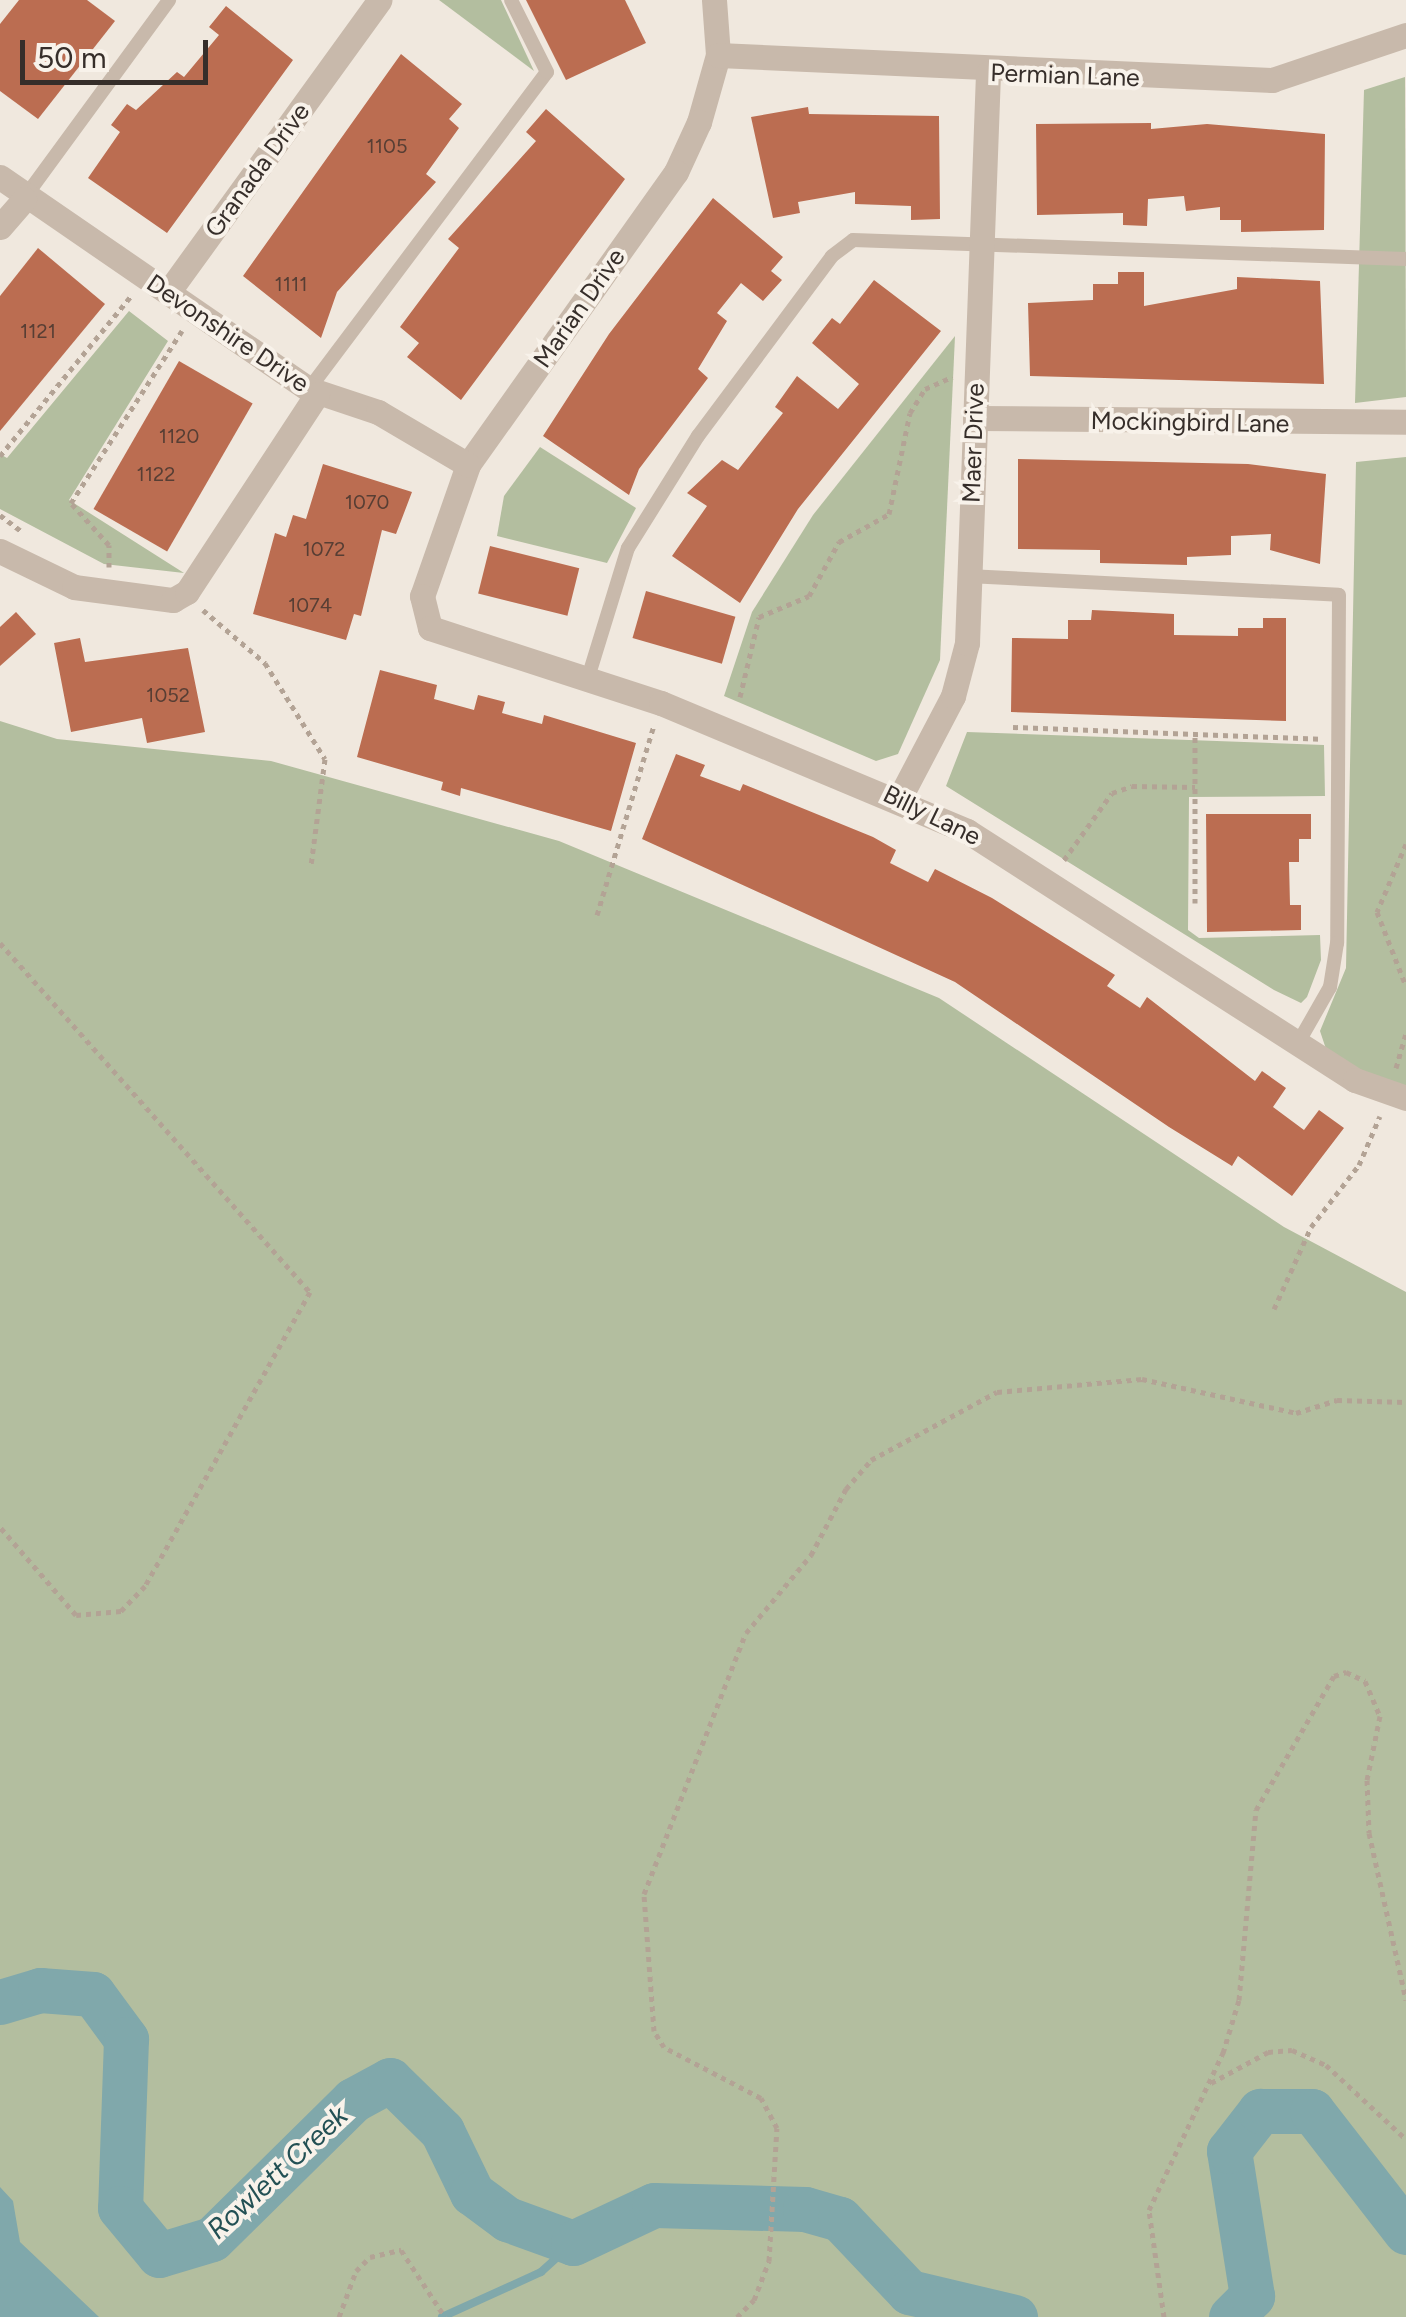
<!DOCTYPE html>
<style>
body{margin:0}
#map{position:relative;width:1406px;height:2317px;overflow:hidden;background:#f0e8de;font-family:Figtree,sans-serif}
div>[style]{position:absolute}
[style*='--x']{left:calc(var(--x)*1px);top:calc(var(--y)*1px);width:calc(var(--w)*1px);rotate:calc(var(--a)*1deg)}
.green>*{inset:0;background:#b3be9f}
.water>*{inset:0;background:#80a8ab}
.stream>*{height:8px;margin:-4px;padding:0 4px;transform-origin:4px;border-radius:4px;background:#80a8ab}
.river>*{height:45px;margin:-22.5px;padding:0 22.5px;transform-origin:22.5px;border-radius:22.5px;background:#80a8ab}
.building>*{inset:0;background:#bb6d51;transform-origin:0 0}
.path>*{height:5px;margin-top:-2.5px;transform-origin:0;background:repeating-linear-gradient(90deg,#b3a395 0 5px,transparent 0 10px)}
.lane>*{height:14px;margin:-7px;padding:0 7px;transform-origin:7px;border-radius:7px;background:#c8b9ab}
.street>*{height:25px;margin:-12.5px;padding:0 12.5px;transform-origin:12.5px;border-radius:12.5px;background:#c8b9ab}
span{translate:-50% -50%;white-space:nowrap;text-align:center;line-height:1.15;-webkit-text-stroke:8px #f8f2ea;paint-order:stroke}
.number-label{font-size:20px;color:#573e34}
.number-label span{-webkit-text-stroke-width:0}
.street-label{font-size:25px;color:#362e2a}
.water-label{font-size:28px;color:#235054;font-style:italic}
.scale{position:absolute;left:20px;top:40px;width:188px;height:45px;box-sizing:border-box;border:5px solid #362e2a;border-top:0;padding-left:12px;font-size:30px;line-height:35px;white-space:nowrap;color:#362e2a;-webkit-text-stroke:8px #f8f2ea;paint-order:stroke}
</style>
<div id="map">
<div class="green">
<div style="clip-path:polygon(439px 0,501px 0,534px 71px)"></div>
<div style="clip-path:polygon(1405px 77px,1406px 397px,1355px 403px,1364px 90px)"></div>
<div style="clip-path:polygon(129px 311px,168px 341px,69px 500px,184px 573px,104px 564px,0 509px,0 454px,7px 458px)"></div>
<div style="clip-path:polygon(955px 336px,940px 660px,898px 754px,876px 761px,724px 696px,752px 612px,813px 515px)"></div>
<div style="clip-path:polygon(540px 447px,636px 508px,607px 563px,497px 536px,504px 496px)"></div>
<div style="clip-path:polygon(1406px 457px,1406px 1086px,1362px 1073px,1326px 1049px,1320px 1031px,1346px 968px,1356px 462px)"></div>
<div style="clip-path:polygon(0 721px,57px 739px,271px 761px,559px 841px,939px 998px,1284px 1227px,1406px 1292px,1406px 2317px,0 2317px)"></div>
<div style="clip-path:polygon(967px 732px,1324px 745px,1325px 796px,1189px 797px,1188px 930px,1199px 938px,1320px 935px,1321px 960px,1307px 997px,1301px 1003px,1274px 990px,946px 786px)"></div>
</div>
<div class="water">
<div style="clip-path:polygon(0 2187px,13px 2201px,20px 2242px,99px 2317px,0 2317px)"></div>
</div>
<div class="stream">
<div style="--x:442;--y:2317;--w:109;--a:-24.4"></div>
<div style="--x:541;--y:2272;--w:43;--a:-42.2"></div>
</div>
<div class="river">
<div style="--x:0;--y:2002;--w:42;--a:-16.7"></div>
<div style="--x:40;--y:1990;--w:53;--a:4.3"></div>
<div style="--x:93;--y:1994;--w:56;--a:53.7"></div>
<div style="--x:126;--y:2039;--w:169;--a:92"></div>
<div style="--x:120;--y:2208;--w:61;--a:50.3"></div>
<div style="--x:159;--y:2255;--w:55;--a:-16.8"></div>
<div style="--x:212;--y:2239;--w:198;--a:-44.6"></div>
<div style="--x:353;--y:2100;--w:42;--a:-28.4"></div>
<div style="--x:390;--y:2080;--w:73;--a:44.4"></div>
<div style="--x:442;--y:2131;--w:69;--a:64.2"></div>
<div style="--x:472;--y:2193;--w:44;--a:36.6"></div>
<div style="--x:507;--y:2219;--w:70;--a:20"></div>
<div style="--x:573;--y:2243;--w:89;--a:-25.1"></div>
<div style="--x:654;--y:2205;--w:151;--a:1.5"></div>
<div style="--x:805;--y:2209;--w:36;--a:16"></div>
<div style="--x:840;--y:2219;--w:100;--a:46.6"></div>
<div style="--x:909;--y:2292;--w:109;--a:13.3"></div>
<div style="--x:1231;--y:2317;--w:30;--a:-45"></div>
<div style="--x:1252;--y:2296;--w:147;--a:-99"></div>
<div style="--x:1229;--y:2151;--w:51;--a:-52.2"></div>
<div style="--x:1260;--y:2111;--w:52;--a:0"></div>
<div style="--x:1312;--y:2111;--w:153;--a:52.2"></div>
</div>
<div class="building">
<div style="clip-path:polygon(19px 0,87px 0,115px 21px,38px 119px,0 91px,0 24px)"></div>
<div style="clip-path:polygon(526px 0,625px 0,646px 43px,566px 80px)"></div>
<div style="clip-path:polygon(226px 6px,293px 60px,167px 233px,88px 178px,120px 132px,111px 125px,127px 104px,136px 110px,177px 72px,184px 77px,219px 35px,209px 27px)"></div>
<div style="clip-path:polygon(401px 54px,462px 104px,449px 119px,459px 128px,426px 174px,436px 182px,337px 292px,321px 338px,243px 276px)"></div>
<div style="clip-path:polygon(808px 107px,809px 114px,939px 116px,940px 219px,911px 220px,911px 206px,855px 204px,855px 192px,798px 202px,800px 213px,773px 218px,751px 117px)"></div>
<div style="clip-path:polygon(546px 109px,625px 179px,461px 400px,407px 357px,419px 343px,400px 327px,459px 248px,448px 239px,536px 141px,526px 132px)"></div>
<div style="clip-path:polygon(1151px 123px,1151px 129px,1207px 124px,1325px 134px,1324px 230px,1241px 232px,1241px 220px,1220px 220px,1220px 207px,1186px 211px,1184px 196px,1148px 199px,1147px 226px,1123px 225px,1123px 213px,1037px 215px,1036px 124px)"></div>
<div style="clip-path:polygon(713px 198px,783px 257px,771px 271px,782px 280px,763px 301px,741px 283px,717px 313px,727px 321px,698px 369px,708px 378px,639px 469px,629px 495px,543px 436px,609px 334px)"></div>
<div style="clip-path:polygon(38px 248px,105px 304px,0 431px,0 296px)"></div>
<div style="clip-path:polygon(1118px 272px,1144px 272px,1144px 306px,1237px 289px,1237px 277px,1320px 281px,1324px 384px,1030px 376px,1028px 303px,1093px 300px,1093px 284px,1118px 284px)"></div>
<div style="clip-path:polygon(874px 280px,941px 331px,798px 509px,740px 603px,672px 556px,707px 506px,687px 493px,722px 460px,738px 470px,783px 413px,775px 407px,797px 376px,838px 409px,859px 384px,812px 343px,832px 318px,840px 324px)"></div>
<div style="left:179px;top:361px;width:85px;height:171px;rotate:30deg"></div>
<div style="clip-path:polygon(1018px 459px,1248px 464px,1326px 474px,1320px 564px,1270px 550px,1271px 534px,1231px 536px,1231px 555px,1187px 557px,1187px 565px,1100px 563px,1100px 550px,1018px 549px)"></div>
<div style="clip-path:polygon(323px 464px,412px 492px,396px 534px,382px 530px,361px 616px,354px 614px,346px 640px,253px 614px,275px 533px,286px 537px,293px 515px,306px 519px)"></div>
<div style="left:490px;top:546px;width:92px;height:49px;rotate:14deg"></div>
<div style="left:646px;top:591px;width:93px;height:49px;rotate:16deg"></div>
<div style="clip-path:polygon(1092px 610px,1174px 614px,1174px 635px,1238px 636px,1238px 628px,1263px 628px,1263px 618px,1286px 618px,1286px 721px,1011px 712px,1012px 638px,1068px 639px,1068px 620px,1091px 620px)"></div>
<div style="clip-path:polygon(16px 612px,36px 634px,0 666px,0 627px)"></div>
<div style="clip-path:polygon(80px 638px,85px 662px,188px 648px,205px 732px,147px 743px,142px 718px,71px 732px,54px 643px)"></div>
<div style="clip-path:polygon(380px 670px,437px 685px,434px 699px,474px 710px,478px 695px,505px 702px,502px 713px,542px 724px,544px 715px,636px 743px,611px 831px,461px 788px,460px 796px,441px 790px,443px 782px,357px 757px)"></div>
<div style="clip-path:polygon(676px 754px,705px 765px,700px 776px,740px 791px,743px 784px,873px 837px,896px 850px,890px 863px,928px 882px,935px 869px,992px 898px,1115px 975px,1107px 986px,1140px 1008px,1147px 997px,1255px 1081px,1262px 1071px,1286px 1088px,1273px 1107px,1304px 1130px,1319px 1110px,1344px 1128px,1292px 1196px,1238px 1156px,1232px 1166px,1169px 1127px,955px 982px,642px 839px)"></div>
<div style="clip-path:polygon(1206px 814px,1311px 814px,1311px 839px,1299px 839px,1299px 862px,1289px 862px,1290px 905px,1301px 905px,1301px 930px,1207px 932px)"></div>
</div>
<div class="path">
<div style="--x:0;--y:456;--w:207;--a:-50.7"></div>
<div style="--x:0;--y:515;--w:26;--a:37"></div>
<div style="--x:109;--y:567;--w:22;--a:-90"></div>
<div style="--x:109;--y:545;--w:57;--a:-132.1"></div>
<div style="--x:71;--y:503;--w:205;--a:-57.2"></div>
<div style="--x:203;--y:610;--w:82;--a:40.5"></div>
<div style="--x:265;--y:663;--w:113;--a:58"></div>
<div style="--x:325;--y:759;--w:107;--a:97.5"></div>
<div style="--x:740;--y:697;--w:82;--a:-76.6"></div>
<div style="--x:759;--y:617;--w:54;--a:-22.8"></div>
<div style="--x:809;--y:596;--w:62;--a:-60.9"></div>
<div style="--x:839;--y:542;--w:57;--a:-29.2"></div>
<div style="--x:889;--y:514;--w:103;--a:-78.3"></div>
<div style="--x:910;--y:413;--w:28;--a:-58"></div>
<div style="--x:925;--y:389;--w:30;--a:-24"></div>
<div style="--x:1013;--y:727;--w:307;--a:2.2"></div>
<div style="--x:1406;--y:844;--w:74;--a:113.1"></div>
<div style="--x:1377;--y:912;--w:79;--a:68.6"></div>
<div style="--x:1064;--y:860;--w:82;--a:-54.4"></div>
<div style="--x:1112;--y:793;--w:21;--a:-19"></div>
<div style="--x:1132;--y:786;--w:63;--a:0.9"></div>
<div style="--x:1195;--y:903;--w:169;--a:-90"></div>
<div style="--x:597;--y:915;--w:198;--a:-73.3"></div>
<div style="--x:0;--y:943;--w:467;--a:48.4"></div>
<div style="--x:310;--y:1292;--w:337;--a:119.3"></div>
<div style="--x:145;--y:1586;--w:35;--a:134"></div>
<div style="--x:121;--y:1611;--w:45;--a:174.9"></div>
<div style="--x:76;--y:1615;--w:116;--a:-130.8"></div>
<div style="--x:1396;--y:1068;--w:35;--a:-74"></div>
<div style="--x:1274;--y:1309;--w:90;--a:-65.7"></div>
<div style="--x:1311;--y:1227;--w:78;--a:-52.3"></div>
<div style="--x:1359;--y:1165;--w:53;--a:-66.8"></div>
<div style="--x:1211;--y:2083;--w:65;--a:-28.5"></div>
<div style="--x:1268;--y:2052;--w:24;--a:-5"></div>
<div style="--x:1292;--y:2050;--w:37;--a:24"></div>
<div style="--x:1326;--y:2065;--w:109;--a:42.8"></div>
<div style="--x:339;--y:2317;--w:49;--a:-69.7"></div>
<div style="--x:356;--y:2271;--w:20;--a:-45"></div>
<div style="--x:370;--y:2257;--w:32;--a:-13"></div>
<div style="--x:401;--y:2250;--w:80;--a:56.7"></div>
<div style="--x:737;--y:2317;--w:24;--a:-45"></div>
<div style="--x:754;--y:2300;--w:42;--a:-69"></div>
<div style="--x:769;--y:2261;--w:133;--a:-86.6"></div>
<div style="--x:777;--y:2128;--w:34;--a:-118"></div>
<div style="--x:761;--y:2098;--w:110;--a:-152.3"></div>
<div style="--x:664;--y:2047;--w:19;--a:-122"></div>
<div style="--x:654;--y:2031;--w:137;--a:-94.2"></div>
<div style="--x:644;--y:1894;--w:280;--a:-68.7"></div>
<div style="--x:746;--y:1633;--w:102;--a:-50.2"></div>
<div style="--x:811;--y:1555;--w:75;--a:-62.1"></div>
<div style="--x:846;--y:1489;--w:38;--a:-49"></div>
<div style="--x:871;--y:1460;--w:143;--a:-28.4"></div>
<div style="--x:997;--y:1392;--w:146;--a:-5.1"></div>
<div style="--x:1142;--y:1379;--w:158;--a:12.4"></div>
<div style="--x:1296;--y:1413;--w:43;--a:-17.6"></div>
<div style="--x:1337;--y:1400;--w:69;--a:1.7"></div>
<div style="--x:1164;--y:2317;--w:108;--a:-98"></div>
<div style="--x:1149;--y:2210;--w:174;--a:-64.8"></div>
<div style="--x:1223;--y:2053;--w:55;--a:-73.2"></div>
<div style="--x:1239;--y:2000;--w:191;--a:-84.9"></div>
<div style="--x:1256;--y:1810;--w:155;--a:-59.8"></div>
<div style="--x:1334;--y:1676;--w:13;--a:-18"></div>
<div style="--x:1346;--y:1672;--w:21;--a:25"></div>
<div style="--x:1365;--y:1681;--w:38;--a:67"></div>
<div style="--x:1380;--y:1716;--w:65;--a:101.5"></div>
<div style="--x:1367;--y:1780;--w:53;--a:87.8"></div>
<div style="--x:1369;--y:1833;--w:171;--a:77.5"></div>
</div>
<div class="lane">
<div style="--x:25;--y:197;--w:244;--a:-53.8"></div>
<div style="--x:309;--y:389;--w:396;--a:-53.1"></div>
<div style="--x:547;--y:72;--w:80;--a:-116.6"></div>
<div style="--x:968;--y:576;--w:371;--a:2.9"></div>
<div style="--x:1339;--y:595;--w:348;--a:90.3"></div>
<div style="--x:1337;--y:943;--w:45;--a:99"></div>
<div style="--x:1330;--y:987;--w:64;--a:119.7"></div>
<div style="--x:587;--y:681;--w:139;--a:-72.9"></div>
<div style="--x:628;--y:548;--w:132;--a:-58"></div>
<div style="--x:698;--y:436;--w:224;--a:-53.3"></div>
<div style="--x:832;--y:256;--w:26;--a:-37"></div>
<div style="--x:853;--y:240;--w:553;--a:1.97"></div>
</div>
<div class="street">
<div style="--x:714;--y:0;--w:55;--a:85.8"></div>
<div style="--x:718;--y:55;--w:70;--a:105.8"></div>
<div style="--x:699;--y:122;--w:55;--a:114.7"></div>
<div style="--x:676;--y:172;--w:359;--a:125.4"></div>
<div style="--x:468;--y:465;--w:139;--a:109.3"></div>
<div style="--x:422;--y:596;--w:33;--a:76"></div>
<div style="--x:430;--y:628;--w:243;--a:18"></div>
<div style="--x:661;--y:703;--w:332;--a:22.7"></div>
<div style="--x:967;--y:831;--w:461;--a:32.7"></div>
<div style="--x:1355;--y:1080;--w:54;--a:19.4"></div>
<div style="--x:718;--y:55;--w:555;--a:2.58"></div>
<div style="--x:1272;--y:80;--w:141;--a:-18.6"></div>
<div style="--x:0;--y:177;--w:375;--a:34.5"></div>
<div style="--x:309;--y:389;--w:73;--a:18.4"></div>
<div style="--x:378;--y:412;--w:104;--a:30.5"></div>
<div style="--x:0;--y:227;--w:37;--a:-49"></div>
<div style="--x:169;--y:291;--w:359;--a:-54.1"></div>
<div style="--x:975;--y:418;--w:431;--a:0.5"></div>
<div style="--x:0;--y:551;--w:82;--a:25.9"></div>
<div style="--x:74;--y:587;--w:100;--a:7.5"></div>
<div style="--x:173;--y:600;--w:16;--a:-30"></div>
<div style="--x:187;--y:592;--w:237;--a:-56.7"></div>
<div style="--x:899;--y:799;--w:116;--a:-62.3"></div>
<div style="--x:953;--y:696;--w:55;--a:-75.2"></div>
<div style="--x:967;--y:643;--w:570;--a:-87.89"></div>
</div>
<div class="number-label">
<span style="left:387px;top:146px">1105</span>
<span style="left:291px;top:284px">1111</span>
<span style="left:38px;top:331px">1121</span>
<span style="left:179px;top:436px">1120</span>
<span style="left:156px;top:474px">1122</span>
<span style="left:367px;top:502px">1070</span>
<span style="left:324px;top:549px">1072</span>
<span style="left:310px;top:605px">1074</span>
<span style="left:168px;top:695px">1052</span>
</div>
<div class="street-label">
<span style="left:1065px;top:75px;rotate:2deg">Permian Lane</span>
<span style="left:257px;top:170px;rotate:-54deg">Granada Drive</span>
<span style="left:579px;top:308px;rotate:-55deg">Marian Drive</span>
<span style="left:228px;top:333px;rotate:34deg">Devonshire Drive</span>
<span style="left:1190px;top:422px;rotate:1deg">Mockingbird Lane</span>
<span style="left:973px;top:443px;rotate:-88deg">Maer Drive</span>
<span style="left:932px;top:815px;rotate:26deg">Billy Lane</span>
</div>
<div class="water-label">
<span style="left:277px;top:2172px;rotate:-43deg">Rowlett Creek</span>
</div>
<div class="scale">50 m</div>
</div>
